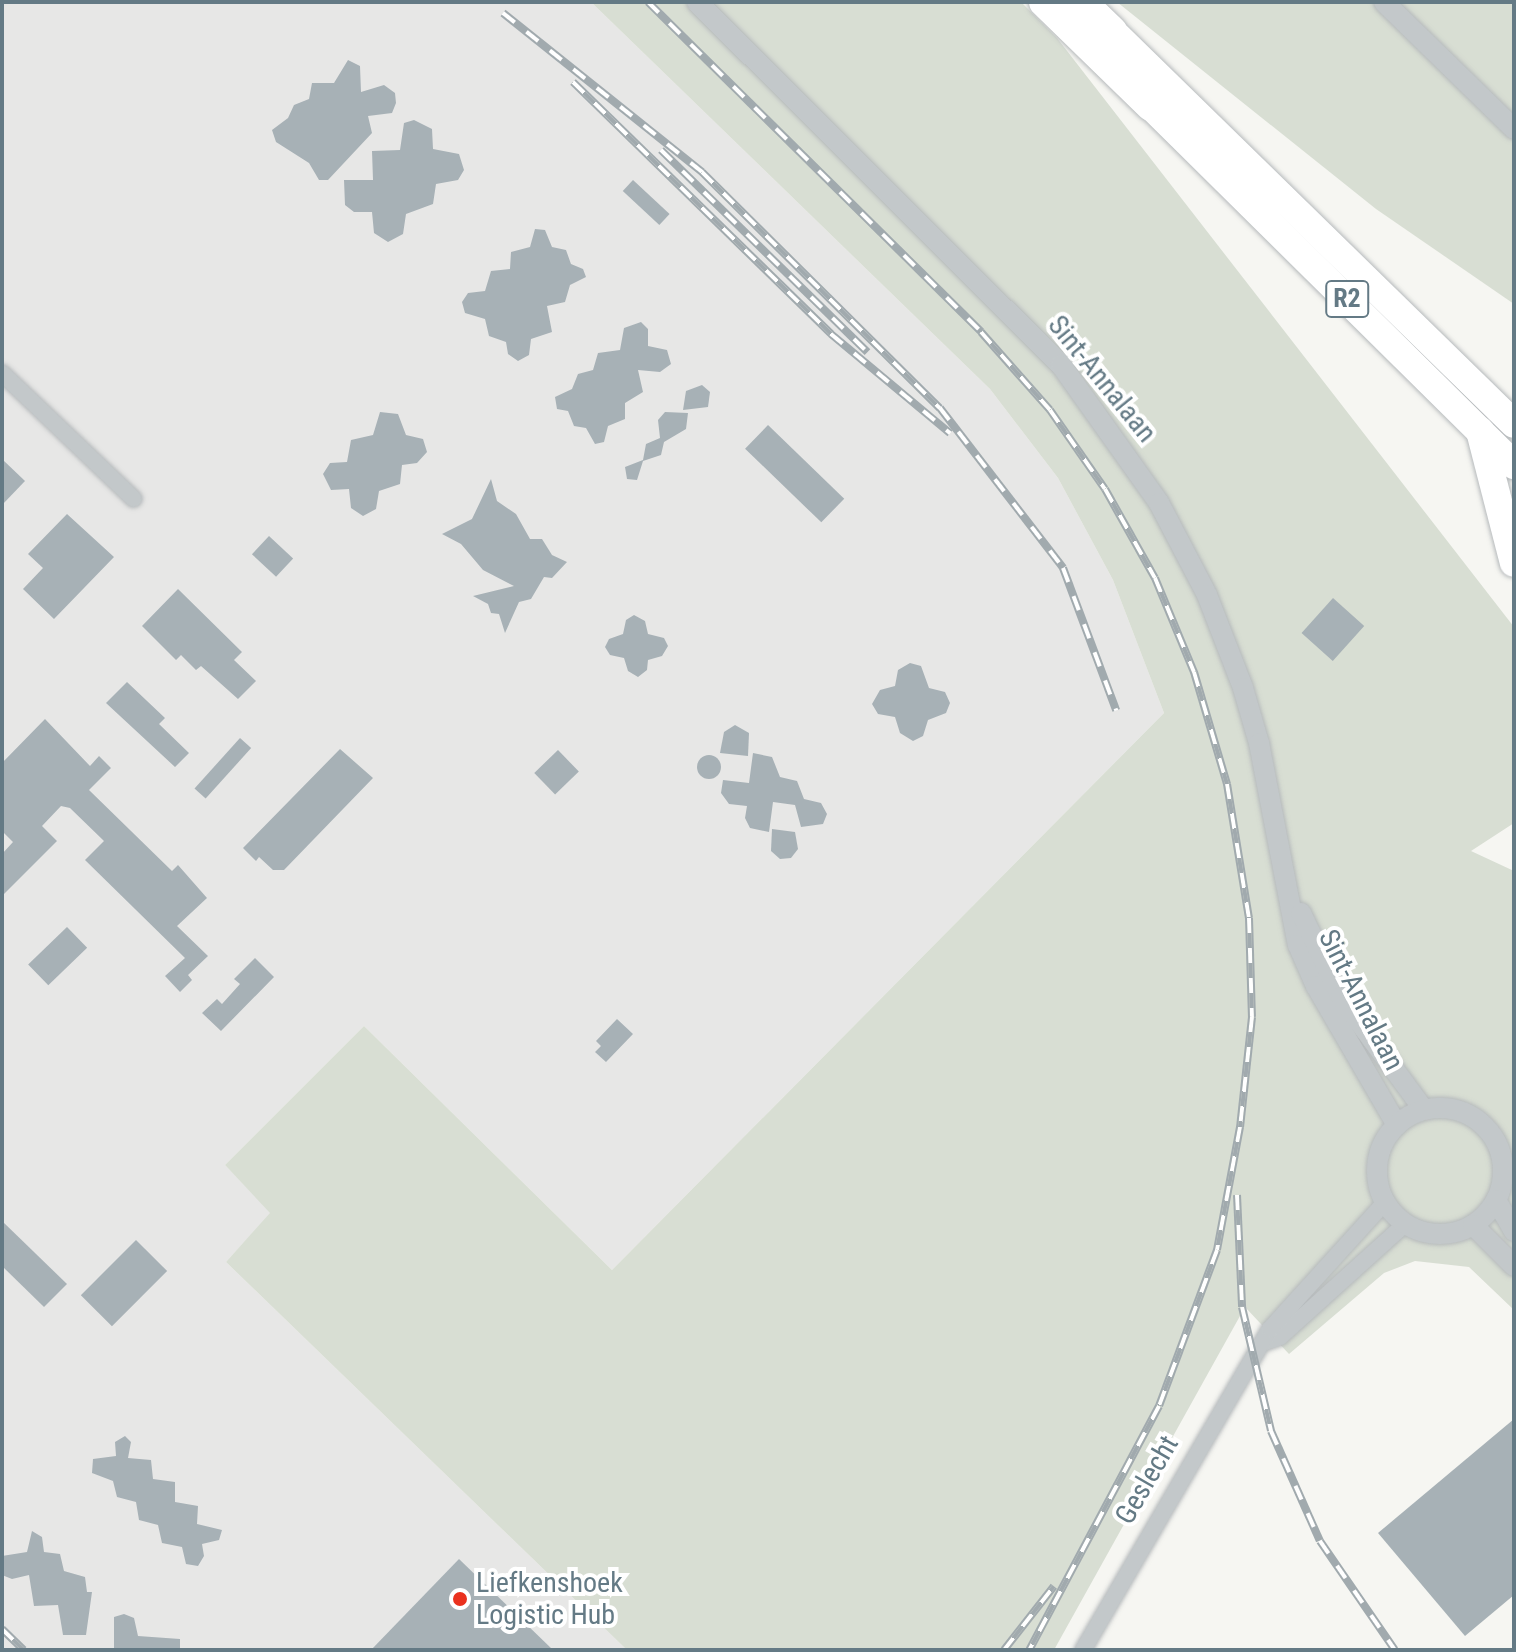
<!DOCTYPE html>
<style>
body{margin:0}
#map{position:relative;width:1516px;height:1652px;overflow:hidden;background:#f6f6f2;font-family:"Roboto Condensed",sans-serif}
div>[style]{position:absolute}
[style*='--x']{left:calc(var(--x)*1px);top:calc(var(--y)*1px);width:calc(var(--w)*1px);rotate:calc(var(--a)*1deg)}
.built>*{inset:0;background:#e7e7e6}
.green>*{inset:0;background:#d8ded3}
.building>*{inset:0;background:#a7b1b6;transform-origin:0 0}
.round{border-radius:50%}
.roads{filter:drop-shadow(0 0 2px #b6babc) drop-shadow(0 0 2px #b6babc)}
.minor>*{height:16px;margin:-8px;padding:0 8px;transform-origin:8px;border-radius:8px;background:#c3c8ca}
.tertiary>*{height:20px;margin:-10px;padding:0 10px;transform-origin:10px;border-radius:10px;background:#c3c8ca}
.tertiary>.ring{margin:-10px;padding:0;box-sizing:content-box;background:none;border:20px solid #c3c8ca;border-radius:50%}
.trunk>*{height:28px;margin:-14px;padding:0 14px;transform-origin:14px;border-radius:14px;background:#fff}
.motorway>*{height:30px;margin:-15px;padding:0 15px;transform-origin:15px;border-radius:15px;background:#fff}
.rail>*{height:8px;margin-top:-4px;transform-origin:0;background:repeating-linear-gradient(90deg,#fff 0 15px,#a1aaae 0 30px);box-sizing:border-box;border-block:2px solid #a1aaae}
.dots>*{width:22px;height:22px;translate:-50% -50%;box-sizing:border-box;border:4px solid #fff;border-radius:50%}
span{translate:-50% -50%;white-space:nowrap;text-align:center;line-height:1.15;-webkit-text-stroke:8px #fff;paint-order:stroke}
.shield-label span{padding:2px 6px;background:#fff;border:2px solid;border-radius:6px;-webkit-text-stroke-width:0}
.shield-label{font-size:26px;color:#647a85;font-weight:700}
.street-label{font-size:28px;color:#647a85}
.poi-label{font-size:28px;color:#647a85}
.left{translate:0 -50%;text-align:left}
.frame{position:absolute;inset:0;border:4px solid #647a85;pointer-events:none}
</style>
<div id="map">
<div class="built">
<div style="clip-path:polygon(2px 2px,591px 2px,990px 389px,1058px 478px,1113px 580px,1164px 713px,612px 1270px,364px 1026px,225px 1165px,271px 1213px,226px 1262px,627px 1650px,2px 1650px)"></div>
</div>
<div class="green">
<div style="clip-path:polygon(591px 2px,1021px 2px,1057px 38px,1514px 627px,1514px 823px,1471px 851px,1514px 871px,1514px 1310px,1469px 1267px,1415px 1261px,1384px 1273px,1289px 1354px,1245px 1307px,1054px 1650px,627px 1650px,226px 1262px,270px 1213px,225px 1165px,364px 1026px,612px 1270px,1164px 713px,1113px 580px,1058px 478px,990px 389px)"></div>
<div style="clip-path:polygon(1117px 2px,1514px 2px,1514px 304px,1376px 209px)"></div>
</div>
<div class="building">
<div style="clip-path:polygon(348px 60px,360px 66px,361px 92px,384px 85px,395px 93px,396px 103px,392px 113px,368px 116px,372px 133px,328px 180px,319px 180px,309px 163px,276px 142px,272px 130px,288px 118px,294px 105px,309px 99px,312px 83px,334px 83px)"></div>
<div style="clip-path:polygon(414px 120px,432px 129px,433px 149px,459px 154px,464px 170px,458px 180px,436px 184px,433px 204px,406px 214px,403px 234px,388px 242px,374px 233px,372px 212px,354px 212px,345px 205px,344px 180px,373px 180px,372px 151px,400px 150px,404px 123px)"></div>
<div style="left:633px;top:180px;width:50px;height:15px;rotate:43deg"></div>
<div style="clip-path:polygon(535px 229px,545px 230px,552px 247px,566px 250px,571px 264px,583px 269px,586px 277px,570px 285px,565px 302px,547px 306px,552px 332px,531px 339px,529px 355px,518px 361px,508px 354px,506px 342px,489px 336px,485px 319px,465px 313px,462px 302px,468px 293px,485px 291px,491px 271px,510px 269px,511px 252px,530px 247px)"></div>
<div style="clip-path:polygon(641px 322px,648px 329px,648px 346px,667px 350px,671px 364px,660px 372px,638px 370px,643px 392px,625px 403px,625px 419px,608px 426px,604px 442px,595px 444px,586px 428px,574px 426px,568px 411px,557px 409px,555px 397px,572px 389px,578px 374px,593px 370px,598px 353px,620px 350px,624px 328px)"></div>
<div style="clip-path:polygon(702px 385px,710px 392px,708px 407px,683px 410px,686px 391px)"></div>
<div style="clip-path:polygon(380px 412px,398px 414px,406px 435px,423px 439px,427px 452px,417px 463px,402px 465px,400px 484px,379px 491px,376px 509px,363px 516px,351px 508px,349px 489px,331px 490px,323px 474px,330px 463px,347px 462px,351px 440px,373px 435px)"></div>
<div style="clip-path:polygon(665px 412px,688px 413px,686px 429px,664px 442px,661px 455px,643px 461px,637px 480px,627px 479px,625px 467px,643px 460px,646px 444px,660px 438px,658px 420px)"></div>
<div style="left:768px;top:425px;width:106px;height:33px;rotate:44deg"></div>
<div style="clip-path:polygon(2px 459px,25px 481px,2px 505px)"></div>
<div style="clip-path:polygon(491px 479px,497px 501px,516px 514px,530px 539px,542px 539px,552px 555px,567px 562px,552px 578px,544px 577px,531px 599px,519px 602px,505px 633px,499px 614px,491px 613px,488px 604px,473px 596px,514px 586px,483px 570px,461px 544px,442px 534px,472px 519px)"></div>
<div style="clip-path:polygon(67px 514px,114px 557px,54px 619px,23px 589px,43px 568px,28px 554px)"></div>
<div style="left:269px;top:536px;width:33px;height:25px;rotate:43deg"></div>
<div style="clip-path:polygon(178px 589px,242px 652px,234px 660px,256px 681px,238px 699px,201px 666px,196px 670px,181px 655px,176px 660px,142px 626px)"></div>
<div style="left:1333px;top:598px;width:42px;height:47px;rotate:42deg"></div>
<div style="clip-path:polygon(634px 615px,645px 621px,648px 634px,664px 638px,668px 646px,662px 656px,648px 660px,647px 670px,638px 677px,628px 671px,624px 658px,610px 655px,605px 647px,609px 639px,623px 634px,626px 620px)"></div>
<div style="clip-path:polygon(910px 663px,921px 666px,929px 688px,945px 692px,950px 703px,946px 713px,928px 720px,923px 736px,913px 741px,900px 733px,895px 717px,878px 714px,872px 704px,880px 690px,895px 686px,898px 670px)"></div>
<div style="clip-path:polygon(127px 682px,165px 718px,159px 724px,189px 753px,175px 767px,106px 703px)"></div>
<div style="clip-path:polygon(45px 719px,90px 766px,99px 756px,111px 768px,89px 790px,172px 871px,178px 865px,207px 898px,177px 926px,208px 956px,188px 975px,192px 980px,180px 992px,165px 976px,185px 958px,85px 860px,104px 841px,70px 808px,61px 806px,42px 826px,57px 841px,2px 896px,2px 854px,13px 842px,2px 831px,2px 763px)"></div>
<div style="clip-path:polygon(735px 725px,749px 733px,748px 756px,720px 753px,724px 732px)"></div>
<div style="left:240px;top:738px;width:15px;height:68px;rotate:42deg"></div>
<div style="clip-path:polygon(340px 749px,373px 778px,284px 870px,273px 870px,259px 857px,256px 861px,243px 848px)"></div>
<div style="left:558px;top:750px;width:30px;height:33px;rotate:46deg"></div>
<div style="clip-path:polygon(753px 753px,772px 757px,780px 777px,797px 781px,804px 799px,821px 803px,827px 814px,823px 824px,801px 827px,795px 805px,773px 802px,769px 832px,750px 828px,745px 818px,747px 806px,729px 804px,721px 793px,723px 780px,749px 783px)"></div>
<div class="round" style="left:697px;top:755px;width:24px;height:24px"></div>
<div style="clip-path:polygon(772px 829px,795px 832px,798px 849px,791px 858px,780px 859px,771px 851px)"></div>
<div style="left:67px;top:927px;width:29px;height:54px;rotate:46deg"></div>
<div style="clip-path:polygon(255px 958px,274px 977px,221px 1031px,202px 1013px,217px 999px,222px 1004px,240px 984px,234px 979px)"></div>
<div style="clip-path:polygon(617px 1019px,633px 1034px,606px 1062px,595px 1052px,601px 1046px,596px 1041px)"></div>
<div style="clip-path:polygon(2px 1221px,67px 1284px,44px 1307px,2px 1266px)"></div>
<div style="left:136px;top:1240px;width:44px;height:78px;rotate:45deg"></div>
<div style="clip-path:polygon(1514px 1419px,1514px 1595px,1465px 1636px,1378px 1533px)"></div>
<div style="clip-path:polygon(125px 1436px,131px 1442px,128px 1458px,151px 1460px,153px 1479px,175px 1482px,175px 1502px,198px 1506px,197px 1524px,222px 1530px,219px 1540px,202px 1544px,204px 1556px,198px 1566px,186px 1564px,182px 1547px,162px 1543px,158px 1525px,139px 1520px,136px 1502px,117px 1497px,113px 1481px,92px 1473px,93px 1459px,116px 1456px,115px 1442px)"></div>
<div style="clip-path:polygon(32px 1531px,42px 1537px,44px 1552px,60px 1554px,64px 1571px,85px 1577px,87px 1592px,92px 1592px,86px 1635px,63px 1635px,58px 1605px,34px 1606px,29px 1575px,12px 1579px,2px 1575px,2px 1556px,27px 1552px)"></div>
<div style="clip-path:polygon(459px 1559px,553px 1650px,371px 1650px)"></div>
<div style="clip-path:polygon(124px 1614px,134px 1618px,138px 1636px,180px 1639px,180px 1650px,114px 1650px,114px 1617px)"></div>
</div>
<div class="roads">
<div class="minor">
<div style="--x:2;--y:373;--w:182;--a:43.7"></div>
<div style="--x:1266;--y:1342;--w:15;--a:-20"></div>
<div style="--x:1280;--y:1337;--w:169;--a:-42.1"></div>
<div style="--x:1083;--y:1650;--w:371;--a:-59.8"></div>
<div style="--x:1270;--y:1329;--w:171;--a:-47.8"></div>
</div>
<div class="tertiary">
<div style="--x:697;--y:2;--w:514;--a:44.92"></div>
<div style="--x:1061;--y:365;--w:169;--a:54.6"></div>
<div style="--x:1159;--y:503;--w:104;--a:62.4"></div>
<div style="--x:1207;--y:595;--w:100;--a:68.8"></div>
<div style="--x:1243;--y:688;--w:57;--a:73.8"></div>
<div style="--x:1259;--y:743;--w:206;--a:79.1"></div>
<div style="--x:1298;--y:945;--w:45;--a:66.3"></div>
<div style="--x:1316;--y:986;--w:161;--a:59.8"></div>
<div style="--x:1384;--y:2;--w:182;--a:44.3"></div>
<div style="--x:1301;--y:913;--w:93;--a:64.5"></div>
<div style="--x:1341;--y:997;--w:140;--a:53.7"></div>
<div class="ring" style="left:1377px;top:1108px;width:106px;height:106px"></div>
<div style="--x:1496;--y:1200;--w:36;--a:60"></div>
<div style="--x:1473;--y:1225;--w:58;--a:45"></div>
</div>
<div class="trunk">
<div style="--x:1112;--y:31;--w:562;--a:44.35"></div>
<div style="--x:1151;--y:106;--w:511;--a:44.68"></div>
<div style="--x:1480;--y:431;--w:136;--a:75.6"></div>
</div>
<div class="motorway">
<div style="--x:1044;--y:2;--w:149;--a:44.2"></div>
<div style="--x:1082;--y:2;--w:42;--a:44"></div>
</div>
</div>
<div class="rail">
<div style="--x:648;--y:2;--w:469;--a:44.7"></div>
<div style="--x:981;--y:332;--w:104;--a:48.5"></div>
<div style="--x:1050;--y:410;--w:96;--a:55.2"></div>
<div style="--x:1105;--y:489;--w:102;--a:60.7"></div>
<div style="--x:1155;--y:578;--w:102;--a:67.5"></div>
<div style="--x:1194;--y:672;--w:117;--a:73.6"></div>
<div style="--x:1227;--y:784;--w:136;--a:80.7"></div>
<div style="--x:1249;--y:918;--w:99;--a:88.3"></div>
<div style="--x:1252;--y:1017;--w:111;--a:96.2"></div>
<div style="--x:1240;--y:1127;--w:125;--a:100.6"></div>
<div style="--x:1217;--y:1250;--w:166;--a:110.4"></div>
<div style="--x:1159;--y:1406;--w:276;--a:118"></div>
<div style="--x:503;--y:13;--w:255;--a:38.6"></div>
<div style="--x:702;--y:172;--w:335;--a:44.8"></div>
<div style="--x:940;--y:408;--w:202;--a:52.4"></div>
<div style="--x:1063;--y:568;--w:152;--a:69.5"></div>
<div style="--x:573;--y:82;--w:361;--a:44.3"></div>
<div style="--x:831;--y:334;--w:155;--a:39.8"></div>
<div style="--x:661;--y:150;--w:289;--a:44.4"></div>
<div style="--x:1237;--y:1195;--w:112;--a:87.4"></div>
<div style="--x:1242;--y:1307;--w:127;--a:76.8"></div>
<div style="--x:1271;--y:1431;--w:120;--a:66"></div>
<div style="--x:1320;--y:1541;--w:132;--a:55.5"></div>
<div style="--x:2;--y:1629;--w:30;--a:44"></div>
<div style="--x:1004;--y:1650;--w:81;--a:-52"></div>
</div>
<div class="dots">
<div style="left:460px;top:1599px;background:#ea311e"></div>
</div>
<div class="shield-label">
<span style="left:1347px;top:299px">R2</span>
</div>
<div class="street-label">
<span style="left:1102px;top:379px;rotate:51deg">Sint-Annalaan</span>
<span style="left:1361px;top:1000px;rotate:63deg">Sint-Annalaan</span>
<span style="left:1147px;top:1480px;rotate:-60deg">Geslecht</span>
</div>
<div class="poi-label">
<span class="left" style="left:476px;top:1599px">Liefkenshoek<br>Logistic Hub</span>
</div>
<div class="frame"></div>
</div>
